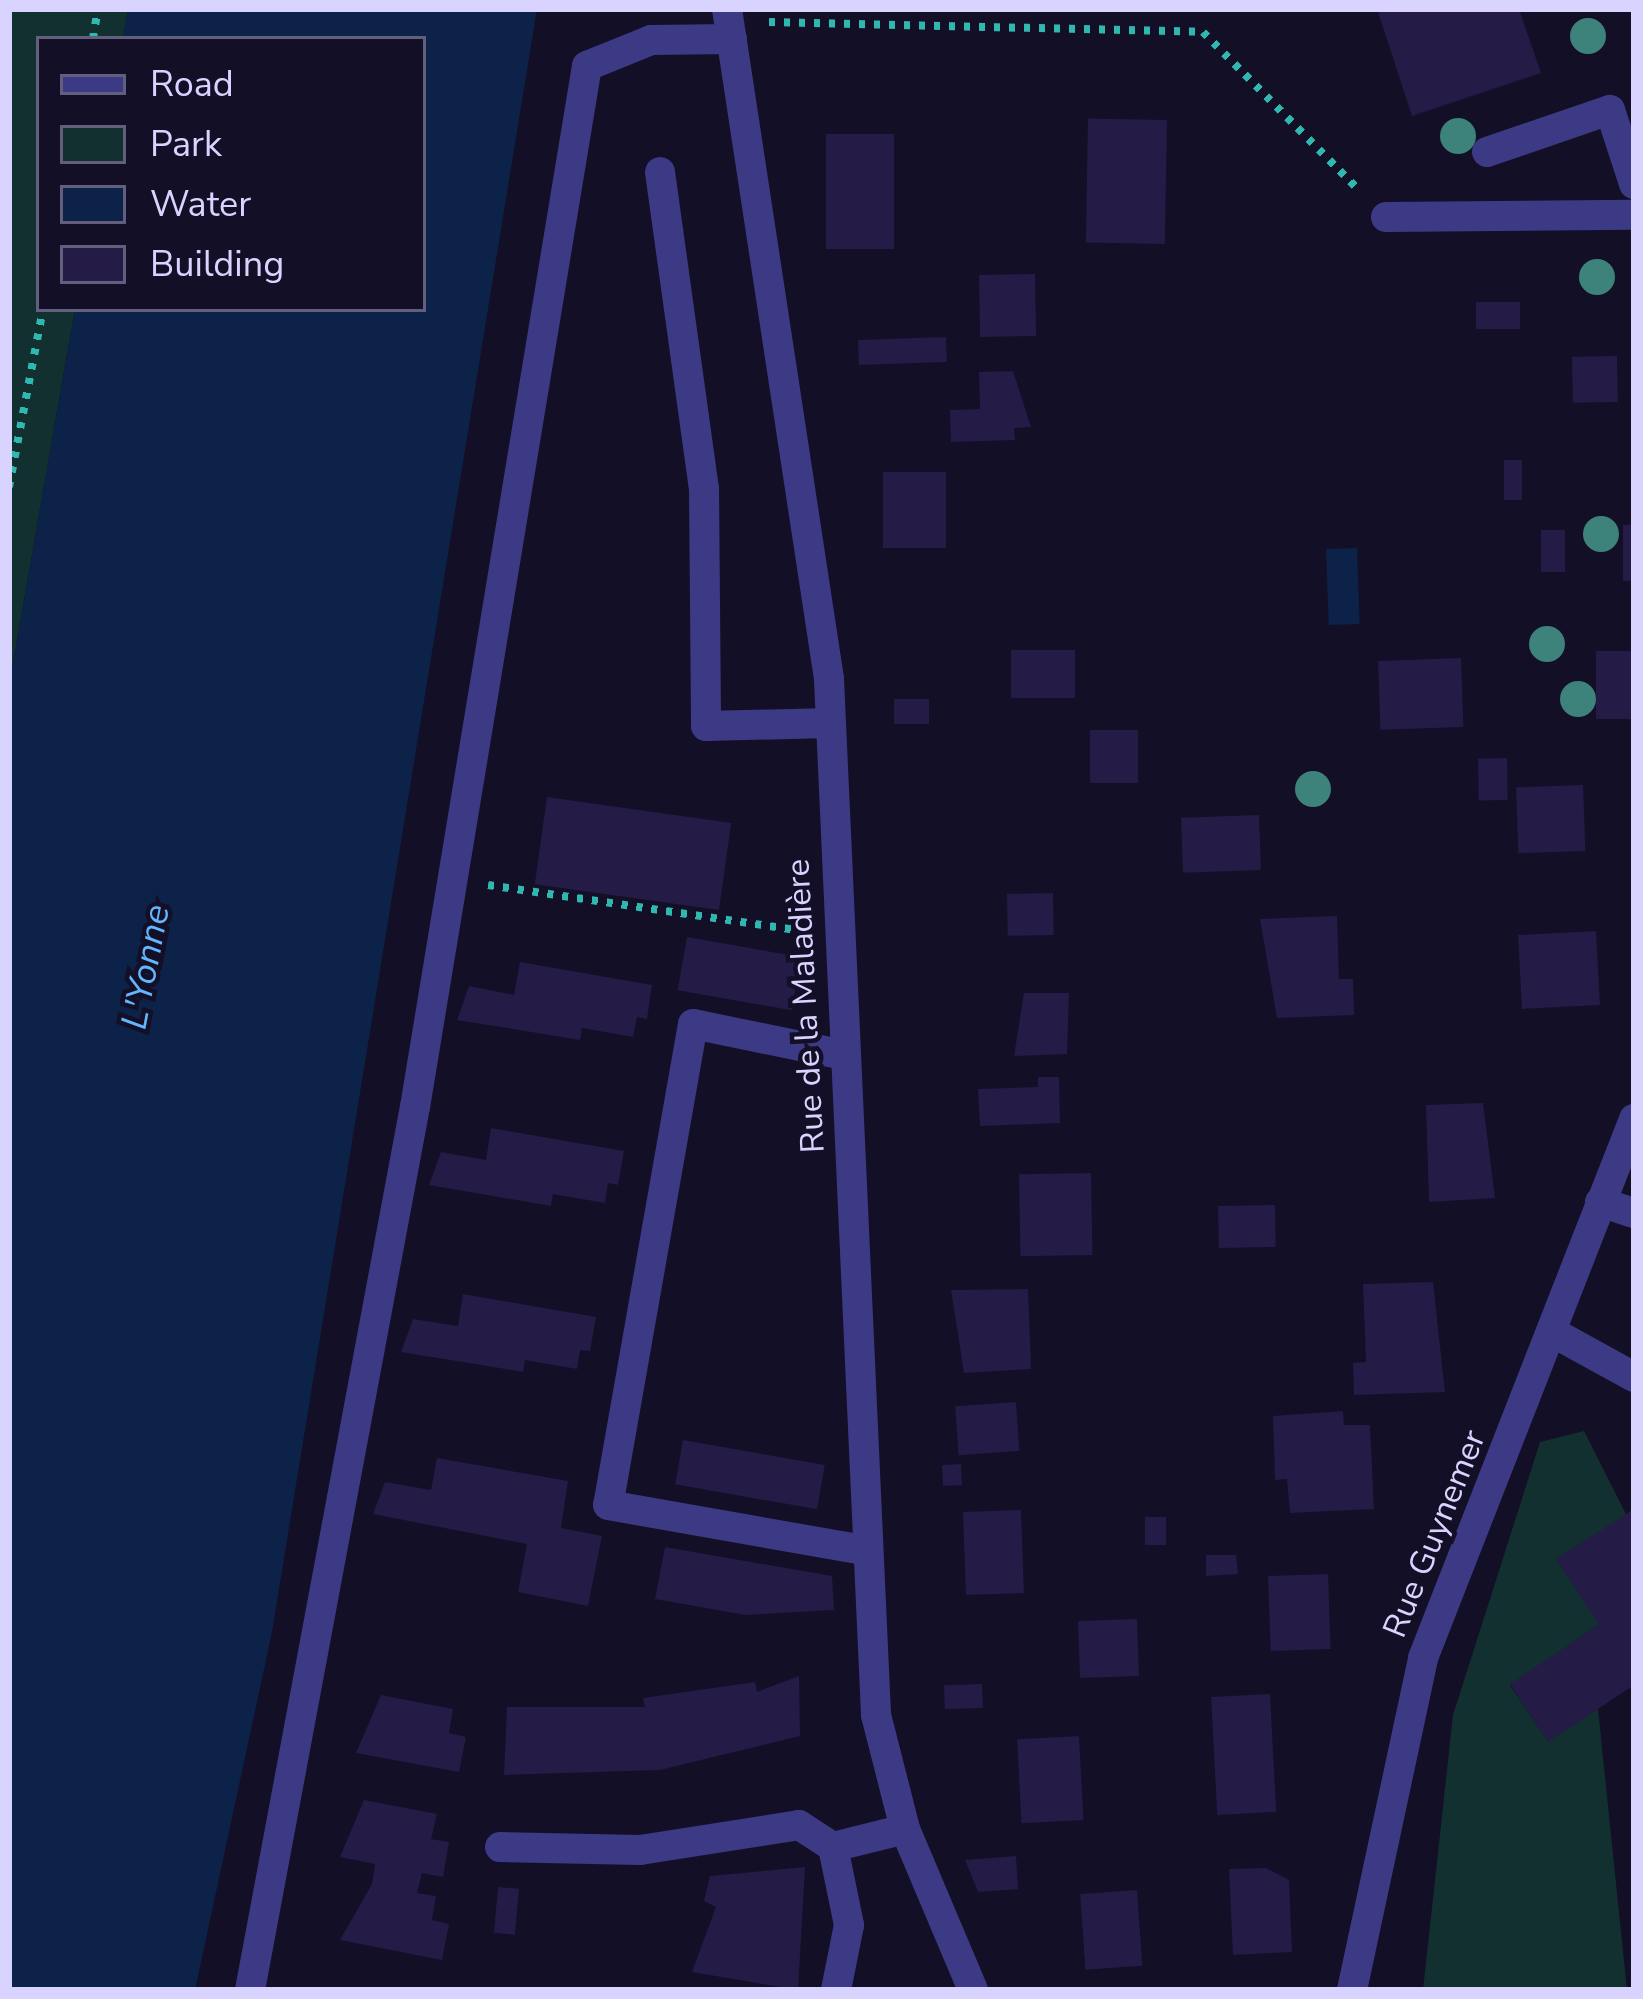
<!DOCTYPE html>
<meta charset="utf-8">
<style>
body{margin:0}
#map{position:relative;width:1643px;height:1999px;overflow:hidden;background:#130f26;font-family:"Nunito Sans",sans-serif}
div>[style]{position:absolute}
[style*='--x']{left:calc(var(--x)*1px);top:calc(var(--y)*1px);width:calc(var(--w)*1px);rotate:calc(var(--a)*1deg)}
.green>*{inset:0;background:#12302f}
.water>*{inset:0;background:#0c2248;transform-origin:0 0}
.building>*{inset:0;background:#241b47;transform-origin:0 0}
.path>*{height:8px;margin-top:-4px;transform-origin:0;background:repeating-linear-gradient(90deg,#2fb8b0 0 6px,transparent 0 15px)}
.minor>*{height:30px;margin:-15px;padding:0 15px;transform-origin:15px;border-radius:15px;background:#3d3a85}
.trees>*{width:36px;height:36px;margin:-18px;border-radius:50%;background:#3d827b}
span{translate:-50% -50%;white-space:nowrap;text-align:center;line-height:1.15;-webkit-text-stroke:9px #130f26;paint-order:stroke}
.street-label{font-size:33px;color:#d9d4ff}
.water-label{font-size:36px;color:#62b6ff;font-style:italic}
.frame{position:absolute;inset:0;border:12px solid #d9d4ff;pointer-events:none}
.legend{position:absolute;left:36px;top:36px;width:390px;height:276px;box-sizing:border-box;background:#130f26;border:3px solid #625e7d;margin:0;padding:15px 21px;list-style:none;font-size:36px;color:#d9d4ff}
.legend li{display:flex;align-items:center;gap:24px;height:60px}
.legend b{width:60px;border:3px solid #625e7d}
</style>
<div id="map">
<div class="green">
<div style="clip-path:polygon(9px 9px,128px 9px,123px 39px,39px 39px,39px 309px,75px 309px,9px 686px)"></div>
<div style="clip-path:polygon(1584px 1431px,1626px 1514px,1599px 1625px,1510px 1685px,1548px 1741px,1598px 1709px,1627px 1990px,1423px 1990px,1453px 1715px,1540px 1442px)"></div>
</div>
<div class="water">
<div style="clip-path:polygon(128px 9px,537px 9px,272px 1632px,195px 1990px,9px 1990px,9px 686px,75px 309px,423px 309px,423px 39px,123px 39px)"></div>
<div style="left:1357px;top:548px;width:76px;height:31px;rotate:88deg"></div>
</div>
<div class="building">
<div style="clip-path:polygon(1377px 9px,1519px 9px,1541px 73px,1412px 116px)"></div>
<div style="left:1167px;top:120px;width:124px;height:79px;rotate:91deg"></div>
<div style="left:894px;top:134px;width:115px;height:68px;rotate:90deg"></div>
<div style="left:1035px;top:274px;width:62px;height:56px;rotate:89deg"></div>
<div style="left:1476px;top:302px;width:44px;height:27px"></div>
<div style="left:946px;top:337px;width:25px;height:88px;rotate:88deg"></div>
<div style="left:1617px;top:356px;width:46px;height:45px;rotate:89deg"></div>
<div style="clip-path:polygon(1013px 371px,1031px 427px,1014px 428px,1015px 440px,951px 442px,950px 410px,980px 409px,979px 372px)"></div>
<div style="left:1504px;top:460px;width:18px;height:40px"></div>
<div style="left:883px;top:472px;width:63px;height:76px"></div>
<div style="left:1623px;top:525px;width:11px;height:56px"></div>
<div style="left:1541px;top:530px;width:24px;height:42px"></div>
<div style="left:1075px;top:650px;width:48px;height:64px;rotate:90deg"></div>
<div style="left:1634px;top:651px;width:68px;height:38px;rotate:90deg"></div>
<div style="left:1461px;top:658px;width:69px;height:83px;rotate:88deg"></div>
<div style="left:929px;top:699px;width:25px;height:35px;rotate:90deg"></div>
<div style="left:1138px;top:730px;width:53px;height:48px;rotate:90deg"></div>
<div style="left:1507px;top:758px;width:42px;height:29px;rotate:89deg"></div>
<div style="left:1583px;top:785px;width:66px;height:67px;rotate:88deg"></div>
<div style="left:547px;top:797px;width:186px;height:88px;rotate:8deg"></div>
<div style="left:1259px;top:815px;width:55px;height:78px;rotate:88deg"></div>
<div style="left:1053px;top:893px;width:42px;height:46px;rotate:89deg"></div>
<div style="clip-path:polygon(1337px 916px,1339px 979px,1353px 979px,1354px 1015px,1277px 1018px,1260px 919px)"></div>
<div style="left:1596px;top:931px;width:74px;height:78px;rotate:87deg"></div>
<div style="left:687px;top:937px;width:116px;height:54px;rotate:10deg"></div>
<div style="clip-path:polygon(520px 962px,652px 985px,647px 1019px,637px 1017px,633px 1037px,582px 1028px,580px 1040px,457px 1020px,469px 986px,514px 995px)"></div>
<div style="clip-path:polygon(1024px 993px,1069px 993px,1067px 1054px,1014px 1056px)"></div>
<div style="clip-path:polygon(1038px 1077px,1059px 1077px,1060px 1123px,980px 1126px,978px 1089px,1038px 1087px)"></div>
<div style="clip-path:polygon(1483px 1103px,1495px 1198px,1429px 1202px,1426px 1105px)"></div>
<div style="clip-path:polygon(491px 1128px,624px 1151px,618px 1185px,608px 1183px,605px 1203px,553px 1194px,551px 1206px,429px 1185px,441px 1152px,486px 1160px)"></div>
<div style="left:1091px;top:1173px;width:82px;height:72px;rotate:89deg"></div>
<div style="left:1275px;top:1205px;width:42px;height:57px;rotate:89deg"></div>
<div style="clip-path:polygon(1433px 1282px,1445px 1392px,1354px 1395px,1353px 1363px,1366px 1362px,1363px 1284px)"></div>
<div style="clip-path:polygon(1028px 1289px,1031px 1369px,964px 1373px,951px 1290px)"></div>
<div style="clip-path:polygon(463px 1294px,596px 1317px,590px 1351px,580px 1350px,577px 1369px,525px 1360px,523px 1372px,401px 1352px,413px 1319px,458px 1326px)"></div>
<div style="left:1016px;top:1402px;width:49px;height:61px;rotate:86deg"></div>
<div style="clip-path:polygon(1343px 1411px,1344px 1425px,1370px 1425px,1374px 1509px,1290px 1513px,1287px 1479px,1275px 1480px,1273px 1416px)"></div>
<div style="left:683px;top:1440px;width:144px;height:45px;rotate:10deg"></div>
<div style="clip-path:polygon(437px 1458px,568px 1481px,561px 1528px,602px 1536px,588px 1606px,518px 1592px,527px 1544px,373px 1514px,385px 1482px,431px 1490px)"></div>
<div style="left:961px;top:1464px;width:21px;height:19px;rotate:87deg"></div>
<div style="clip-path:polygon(1634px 1509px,1634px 1685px,1548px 1742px,1510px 1684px,1599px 1625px,1556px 1559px)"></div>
<div style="left:1021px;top:1510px;width:83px;height:58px;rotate:88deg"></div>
<div style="left:1145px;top:1517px;width:21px;height:28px"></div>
<div style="clip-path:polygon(665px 1547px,832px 1576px,834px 1610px,745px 1615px,655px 1599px)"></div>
<div style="clip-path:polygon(1206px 1555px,1236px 1555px,1238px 1574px,1206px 1576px)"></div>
<div style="left:1328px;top:1574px;width:75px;height:60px;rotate:88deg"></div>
<div style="left:1137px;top:1619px;width:57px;height:59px;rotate:88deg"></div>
<div style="clip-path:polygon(799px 1676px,800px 1736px,660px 1770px,504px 1775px,507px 1707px,645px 1707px,643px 1698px,755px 1682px,757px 1692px)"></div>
<div style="left:982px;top:1684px;width:24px;height:38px;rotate:88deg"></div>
<div style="left:1270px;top:1694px;width:118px;height:59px;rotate:87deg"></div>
<div style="clip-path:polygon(381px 1695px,453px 1709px,449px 1733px,466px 1737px,459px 1772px,356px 1753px)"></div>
<div style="left:1079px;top:1736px;width:84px;height:62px;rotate:87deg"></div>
<div style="clip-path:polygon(364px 1800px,437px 1814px,431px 1839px,449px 1842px,443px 1877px,422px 1873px,417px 1893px,436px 1896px,432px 1920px,449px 1924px,442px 1960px,340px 1940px,372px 1884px,375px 1864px,340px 1857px)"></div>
<div style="clip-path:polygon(1016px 1856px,1018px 1889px,978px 1892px,965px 1860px)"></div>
<div style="clip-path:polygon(805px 1867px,798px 1990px,692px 1972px,716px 1907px,704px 1901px,710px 1876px)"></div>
<div style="clip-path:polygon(1266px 1868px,1289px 1880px,1292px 1952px,1233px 1955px,1229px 1869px)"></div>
<div style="left:498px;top:1887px;width:21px;height:46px;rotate:5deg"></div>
<div style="left:1137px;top:1890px;width:76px;height:57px;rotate:86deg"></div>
</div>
<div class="path">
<div style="--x:769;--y:22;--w:434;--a:1.3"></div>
<div style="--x:1203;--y:32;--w:222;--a:45.4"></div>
<div style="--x:93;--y:39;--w:30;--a:-81"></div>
<div style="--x:9;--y:487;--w:181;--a:-79.2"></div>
<div style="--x:488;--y:885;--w:320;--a:8.3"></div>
</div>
<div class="minor">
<div style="--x:727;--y:9;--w:678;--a:81.34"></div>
<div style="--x:829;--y:679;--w:1037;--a:87.4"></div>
<div style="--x:876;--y:1715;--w:118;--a:75.7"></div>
<div style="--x:905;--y:1829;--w:175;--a:67.1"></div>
<div style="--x:1487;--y:152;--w:130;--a:-18.9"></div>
<div style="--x:1610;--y:110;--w:78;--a:72"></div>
<div style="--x:660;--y:172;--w:320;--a:82.1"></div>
<div style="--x:704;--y:489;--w:237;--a:89.5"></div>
<div style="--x:706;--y:726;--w:124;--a:-1.4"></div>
<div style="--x:1386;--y:217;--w:248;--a:-0.5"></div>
<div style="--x:844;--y:1055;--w:154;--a:-168.4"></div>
<div style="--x:693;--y:1024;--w:488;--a:100"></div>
<div style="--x:608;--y:1505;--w:264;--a:10"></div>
<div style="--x:1600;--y:1202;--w:36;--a:18"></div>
<div style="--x:1554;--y:1333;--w:91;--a:28.8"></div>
<div style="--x:500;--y:1847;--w:140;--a:1.2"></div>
<div style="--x:640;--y:1850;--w:161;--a:-8.9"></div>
<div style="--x:799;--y:1825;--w:40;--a:32.9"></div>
<div style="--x:833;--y:1847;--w:74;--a:-14"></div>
<div style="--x:833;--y:1847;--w:80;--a:78.4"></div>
<div style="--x:849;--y:1925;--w:66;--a:101.3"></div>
<div style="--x:250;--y:1990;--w:898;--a:-79.42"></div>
<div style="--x:415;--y:1107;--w:1055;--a:-80.62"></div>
<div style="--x:587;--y:66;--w:69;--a:-22.1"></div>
<div style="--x:651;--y:40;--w:81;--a:-0.7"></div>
<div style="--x:1352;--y:1990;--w:340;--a:-77.9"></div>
<div style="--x:1423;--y:1658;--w:579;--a:-68.62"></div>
</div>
<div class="trees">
<div style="left:1588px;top:36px"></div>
<div style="left:1458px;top:136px"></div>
<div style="left:1597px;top:277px"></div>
<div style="left:1601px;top:534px"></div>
<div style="left:1547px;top:644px"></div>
<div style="left:1578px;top:699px"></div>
<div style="left:1313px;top:789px"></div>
</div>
<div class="street-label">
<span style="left:806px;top:1006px;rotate:-93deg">Rue de la Maladière</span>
<span style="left:1435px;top:1534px;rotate:-68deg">Rue Guynemer</span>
</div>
<div class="water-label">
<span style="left:146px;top:967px;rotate:-79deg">L'Yonne</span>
</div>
<div class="frame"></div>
<ul class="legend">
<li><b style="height:15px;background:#3d3a85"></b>Road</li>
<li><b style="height:33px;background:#12302f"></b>Park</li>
<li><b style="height:33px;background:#0c2248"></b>Water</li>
<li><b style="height:33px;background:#241b47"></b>Building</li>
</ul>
</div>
